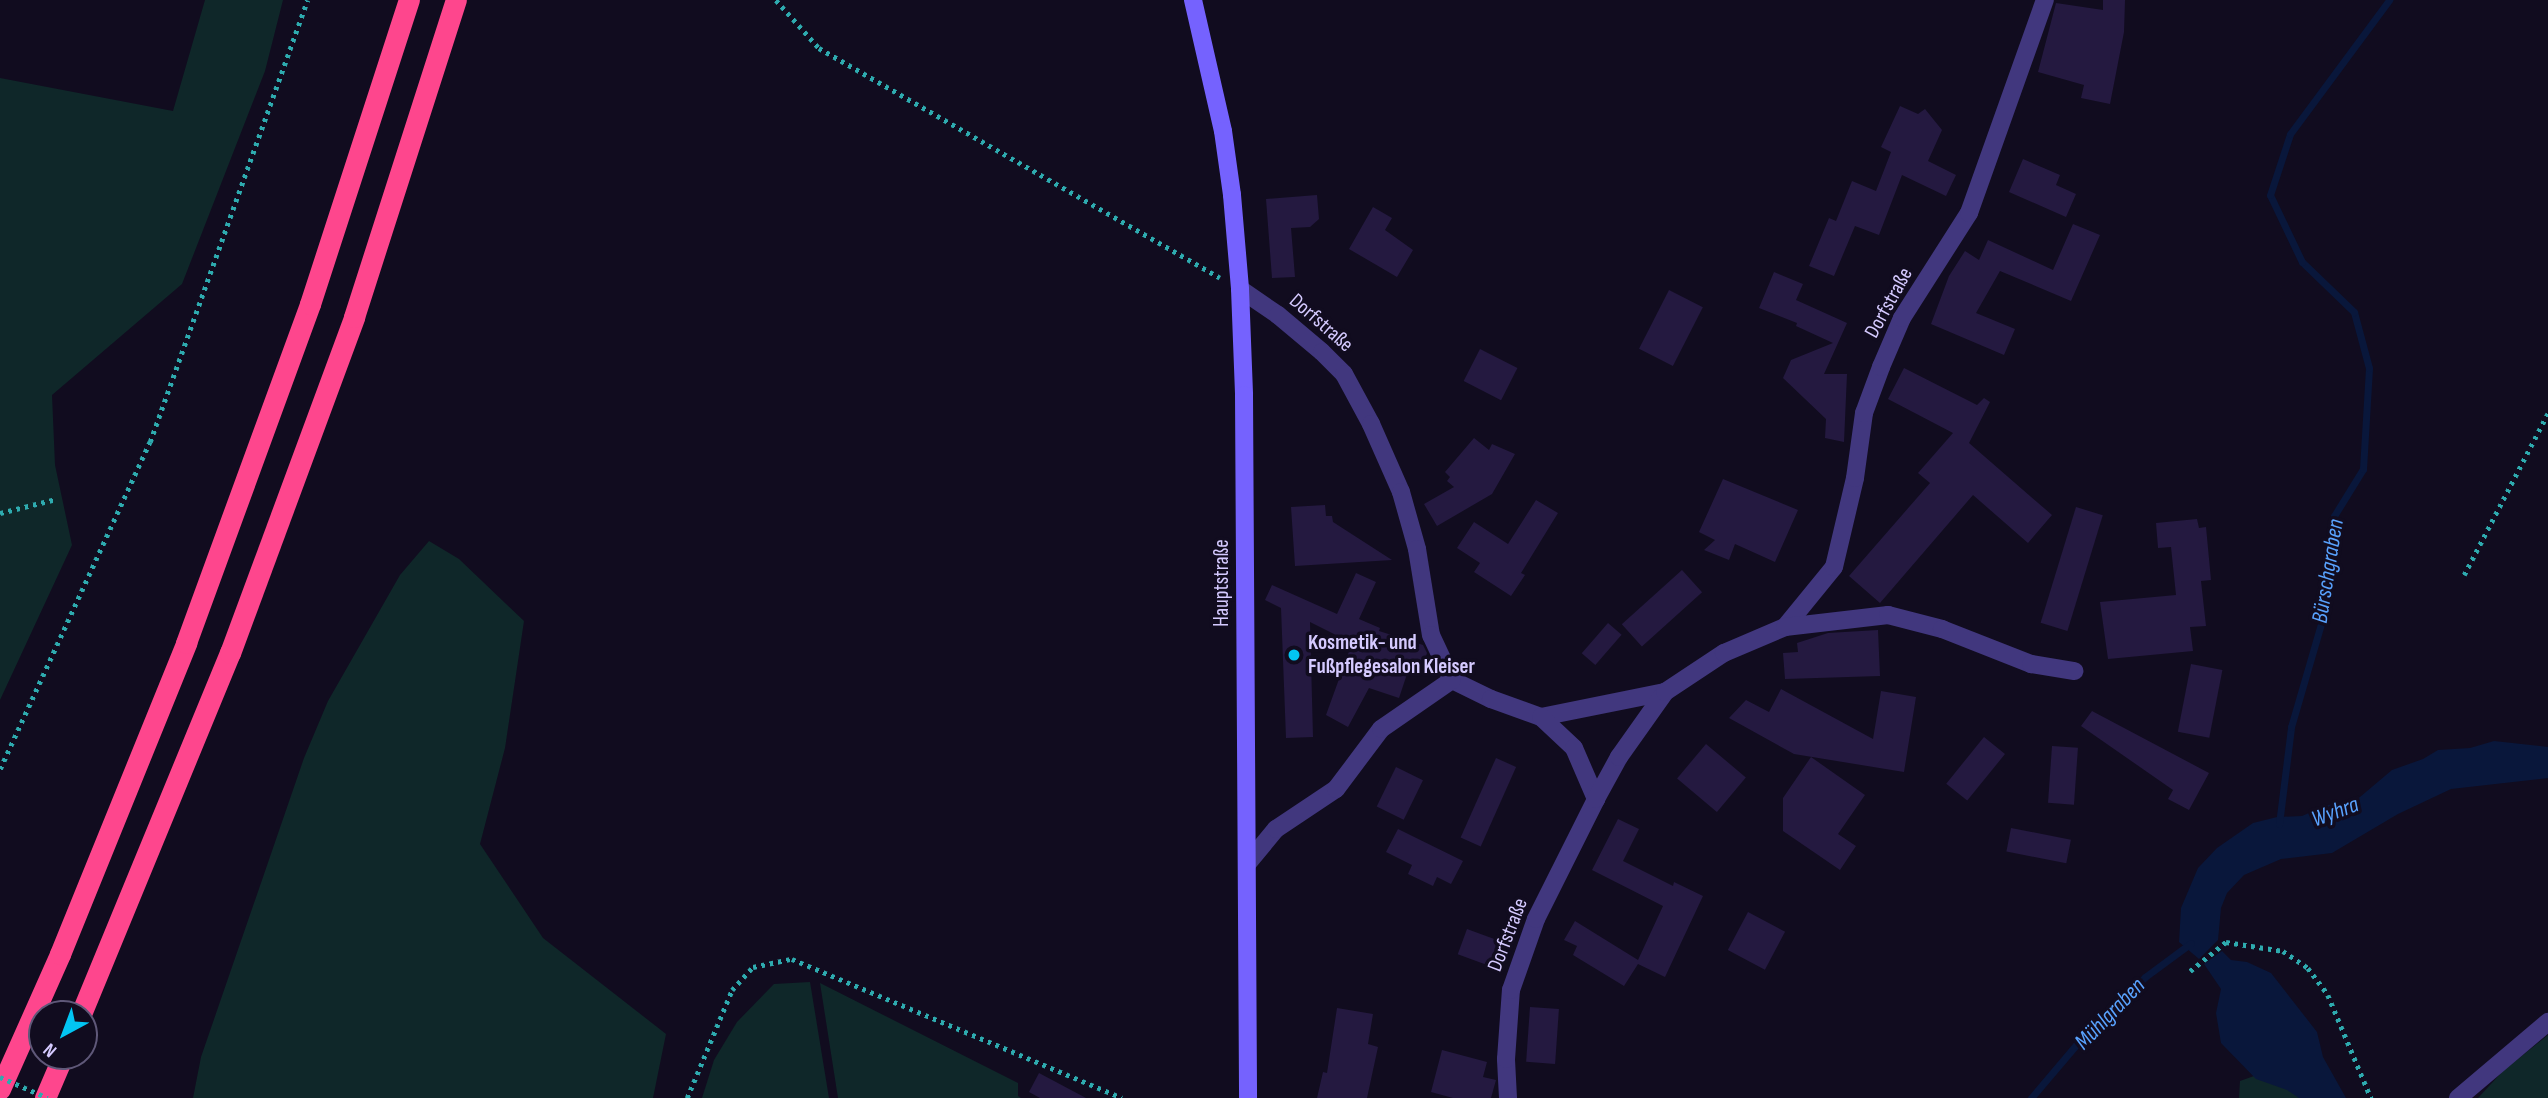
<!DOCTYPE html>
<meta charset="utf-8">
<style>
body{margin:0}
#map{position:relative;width:2548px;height:1098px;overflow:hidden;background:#110c1f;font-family:"Sofia Sans Condensed",sans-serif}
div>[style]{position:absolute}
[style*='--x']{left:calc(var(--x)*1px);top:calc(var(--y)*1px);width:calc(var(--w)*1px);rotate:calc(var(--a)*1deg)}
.green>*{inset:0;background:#0f2729}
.water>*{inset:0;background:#09173b}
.stream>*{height:7px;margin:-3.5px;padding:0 3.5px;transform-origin:3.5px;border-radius:3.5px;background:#09173b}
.building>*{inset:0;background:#241940;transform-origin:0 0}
.path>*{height:4.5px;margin-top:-2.25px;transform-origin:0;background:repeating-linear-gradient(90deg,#2eabaf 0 3.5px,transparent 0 8.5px)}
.street>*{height:18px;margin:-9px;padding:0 9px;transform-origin:9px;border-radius:9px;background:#41377e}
.secondary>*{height:18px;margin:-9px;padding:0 9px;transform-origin:9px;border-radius:9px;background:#7562fe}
.highway>*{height:21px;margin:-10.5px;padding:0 10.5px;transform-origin:10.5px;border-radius:10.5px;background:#fe468d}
.path-bridge>*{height:4.5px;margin-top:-2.25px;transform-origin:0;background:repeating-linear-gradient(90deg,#2eabaf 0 3.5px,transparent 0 8.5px)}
.dots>*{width:19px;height:19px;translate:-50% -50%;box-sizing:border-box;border:4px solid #110c1f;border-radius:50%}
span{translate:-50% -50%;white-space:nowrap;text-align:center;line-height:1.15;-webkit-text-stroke:7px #110c1f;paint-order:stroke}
.street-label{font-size:21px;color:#d5caff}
.poi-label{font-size:21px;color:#d5caff;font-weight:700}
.left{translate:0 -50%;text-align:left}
.water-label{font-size:23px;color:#59a2fe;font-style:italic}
.north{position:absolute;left:28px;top:1000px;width:70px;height:70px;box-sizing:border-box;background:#110c1f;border:2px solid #5f5879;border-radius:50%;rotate:221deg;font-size:19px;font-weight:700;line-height:28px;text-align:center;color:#d5caff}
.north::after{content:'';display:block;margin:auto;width:24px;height:32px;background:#02c5f3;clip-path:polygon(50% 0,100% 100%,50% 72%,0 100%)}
</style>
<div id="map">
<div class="green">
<div style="clip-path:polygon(205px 0,283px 0,265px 71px,182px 284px,52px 395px,55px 465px,72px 545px,0 700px,0 78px,173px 111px)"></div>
<div style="clip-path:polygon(429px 541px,459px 559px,524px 621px,505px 748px,480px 844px,543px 938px,666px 1034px,653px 1098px,193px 1098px,201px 1057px,304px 758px,328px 701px,400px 575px)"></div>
<div style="clip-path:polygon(810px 982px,829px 1098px,702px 1098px,714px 1060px,737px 1022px,774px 984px)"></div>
<div style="clip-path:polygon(820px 983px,1018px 1083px,1018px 1096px,1021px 1098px,838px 1098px)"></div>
<div style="clip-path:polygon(2548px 1035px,2548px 1098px,2478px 1098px,2503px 1071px)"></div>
<div style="clip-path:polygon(2268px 1071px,2321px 1098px,2239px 1098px,2240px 1081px)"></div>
</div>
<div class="water">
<div style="clip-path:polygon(2494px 741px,2548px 747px,2548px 778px,2451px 789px,2398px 814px,2332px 853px,2281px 859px,2244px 875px,2227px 893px,2221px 908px,2218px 940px,2199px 959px,2179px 942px,2181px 908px,2198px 868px,2217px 848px,2253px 823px,2277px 817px,2302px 816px,2325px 806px,2360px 797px,2392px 770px,2423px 759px,2438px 750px,2470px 748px)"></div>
<div style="clip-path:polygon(2222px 951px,2231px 960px,2247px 962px,2271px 973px,2317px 1032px,2323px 1057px,2346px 1098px,2299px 1098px,2287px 1090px,2256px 1079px,2221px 1043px,2216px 1013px,2221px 989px,2204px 964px)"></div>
</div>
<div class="stream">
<div style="--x:2279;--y:824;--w:98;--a:-82.9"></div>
<div style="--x:2291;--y:727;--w:136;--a:-73.8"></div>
<div style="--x:2329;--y:596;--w:80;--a:-86.4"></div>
<div style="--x:2334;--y:516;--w:55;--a:-58.3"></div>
<div style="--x:2363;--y:469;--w:101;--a:-86.6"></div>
<div style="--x:2369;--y:368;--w:58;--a:-105"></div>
<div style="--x:2354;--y:312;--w:72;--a:-136.1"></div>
<div style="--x:2302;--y:262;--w:74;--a:-115.5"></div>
<div style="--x:2270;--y:195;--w:64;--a:-71.8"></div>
<div style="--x:2290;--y:134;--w:167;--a:-53.5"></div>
<div style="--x:2031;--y:1098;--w:70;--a:-49.7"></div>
<div style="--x:2076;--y:1045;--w:97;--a:-44.6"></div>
<div style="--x:2145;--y:977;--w:57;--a:-36.5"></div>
</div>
<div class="building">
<div style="clip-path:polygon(2103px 0,2125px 0,2124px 32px,2110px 104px,2081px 98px,2084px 85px,2038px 72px,2056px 3px,2103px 10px)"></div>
<div style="clip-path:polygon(1900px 106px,1918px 114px,1925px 109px,1942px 130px,1928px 161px,1956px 175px,1946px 196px,1902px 175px,1879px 235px,1855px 226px,1834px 276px,1809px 266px,1829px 218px,1836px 221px,1852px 181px,1876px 191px,1891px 152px,1881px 147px)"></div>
<div style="clip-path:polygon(2023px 159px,2060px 175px,2056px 185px,2076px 194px,2066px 217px,2009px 192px)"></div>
<div style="clip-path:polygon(1317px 195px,1319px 219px,1310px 227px,1291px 228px,1295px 277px,1272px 278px,1266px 199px)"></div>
<div style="clip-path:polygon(1373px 207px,1392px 218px,1385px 230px,1413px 250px,1397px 277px,1349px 249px)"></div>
<div style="clip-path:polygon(2073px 224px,2100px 235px,2071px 301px,2000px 271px,1976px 313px,2015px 329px,2004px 355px,1931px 324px,1949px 276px,1965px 251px,1979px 260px,1988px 240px,2053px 270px)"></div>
<div style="clip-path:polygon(1774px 272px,1803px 284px,1796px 300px,1847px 323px,1824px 374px,1847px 374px,1844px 442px,1825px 438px,1826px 419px,1783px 378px,1791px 360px,1833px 343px,1796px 326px,1797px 323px,1759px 308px)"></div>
<div style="left:1669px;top:290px;width:38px;height:66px;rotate:27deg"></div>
<div style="left:1480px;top:349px;width:42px;height:36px;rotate:27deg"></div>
<div style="clip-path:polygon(1904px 368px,1977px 405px,1984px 398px,1990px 402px,1969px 443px,2052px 515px,2028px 543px,1973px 495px,1880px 603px,1849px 576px,1930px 483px,1918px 473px,1953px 433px,1888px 399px)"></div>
<div style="clip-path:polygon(1474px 438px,1489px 450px,1492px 444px,1515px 454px,1492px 494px,1437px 526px,1424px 504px,1454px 487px,1447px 481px,1450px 477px,1445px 472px)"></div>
<div style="clip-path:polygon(1723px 479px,1798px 510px,1775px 562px,1735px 544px,1729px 560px,1704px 550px,1715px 540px,1699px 532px)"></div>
<div style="clip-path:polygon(1536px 500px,1558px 513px,1521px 573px,1525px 575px,1511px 596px,1474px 572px,1480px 563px,1457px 548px,1474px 522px,1508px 544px)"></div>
<div style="clip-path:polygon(1325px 505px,1326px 516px,1332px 516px,1333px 522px,1392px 560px,1295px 566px,1291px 507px)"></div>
<div style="left:2076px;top:507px;width:28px;height:121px;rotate:17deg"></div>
<div style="clip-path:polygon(2197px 519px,2199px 528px,2206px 527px,2211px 580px,2201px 581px,2206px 626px,2190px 627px,2193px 651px,2108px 659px,2100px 602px,2176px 595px,2171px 547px,2158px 548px,2156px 523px)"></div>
<div style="left:1682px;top:570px;width:30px;height:81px;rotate:48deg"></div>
<div style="clip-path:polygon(1356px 573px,1376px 582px,1359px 619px,1380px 628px,1379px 631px,1423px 645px,1427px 653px,1421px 672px,1409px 668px,1399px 698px,1369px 688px,1348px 727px,1326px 715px,1352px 643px,1310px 622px,1313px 737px,1286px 738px,1281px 608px,1265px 600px,1272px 585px,1337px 614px)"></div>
<div style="left:1608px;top:623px;width:18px;height:40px;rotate:41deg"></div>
<div style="clip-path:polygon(1878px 630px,1880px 676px,1785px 679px,1783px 653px,1798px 652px,1797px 643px,1828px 633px)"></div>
<div style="left:2191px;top:664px;width:32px;height:69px;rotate:11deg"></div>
<div style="clip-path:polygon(1781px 689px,1873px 739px,1881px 691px,1916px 697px,1904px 772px,1794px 754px,1729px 718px,1746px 700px,1769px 712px)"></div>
<div style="clip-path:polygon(2092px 711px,2209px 773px,2189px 810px,2168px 799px,2173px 790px,2081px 726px)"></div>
<div style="left:1984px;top:737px;width:27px;height:60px;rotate:39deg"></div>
<div style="left:1706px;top:744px;width:52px;height:45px;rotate:40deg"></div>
<div style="left:2052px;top:746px;width:26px;height:57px;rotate:4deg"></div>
<div style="clip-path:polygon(1811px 757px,1865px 795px,1838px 834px,1856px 846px,1840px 870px,1783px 831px,1783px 798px)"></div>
<div style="left:1496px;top:758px;width:22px;height:87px;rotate:24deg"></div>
<div style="left:1396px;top:767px;width:30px;height:44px;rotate:26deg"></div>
<div style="clip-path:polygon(1618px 819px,1639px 829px,1623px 861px,1673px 886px,1674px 882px,1703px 896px,1665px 977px,1638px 964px,1624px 986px,1573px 955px,1577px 946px,1564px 940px,1575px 921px,1638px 960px,1663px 906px,1592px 870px)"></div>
<div style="left:2011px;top:828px;width:61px;height:24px;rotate:11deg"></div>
<div style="clip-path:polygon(1398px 829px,1463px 861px,1451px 884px,1437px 877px,1433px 886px,1408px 874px,1412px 865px,1386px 852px)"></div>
<div style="left:1748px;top:912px;width:42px;height:43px;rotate:28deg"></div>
<div style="left:1467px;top:929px;width:37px;height:27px;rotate:20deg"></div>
<div style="left:1530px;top:1007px;width:29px;height:55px;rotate:4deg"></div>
<div style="clip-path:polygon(1337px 1008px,1373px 1014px,1368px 1044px,1378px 1047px,1367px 1098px,1317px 1098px,1323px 1072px,1327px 1073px)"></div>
<div style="clip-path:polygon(1442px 1050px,1487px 1062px,1483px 1077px,1496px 1080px,1491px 1098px,1453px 1098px,1431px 1092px)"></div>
<div style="clip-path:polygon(1039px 1073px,1086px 1098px,1040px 1098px,1029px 1092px)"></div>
</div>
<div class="path">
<div style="--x:776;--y:0;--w:64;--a:48.1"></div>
<div style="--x:819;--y:48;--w:462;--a:29.8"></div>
<div style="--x:0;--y:513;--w:58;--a:-14"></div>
<div style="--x:2464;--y:575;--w:182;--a:-62.6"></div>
<div style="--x:0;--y:769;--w:360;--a:-65.4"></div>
<div style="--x:150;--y:442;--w:469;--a:-70.4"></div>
<div style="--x:2190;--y:971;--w:46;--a:-38.9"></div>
<div style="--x:2226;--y:942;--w:58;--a:9"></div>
<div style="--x:2283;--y:951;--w:30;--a:34"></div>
<div style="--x:2308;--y:968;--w:34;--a:53"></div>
<div style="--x:2328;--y:995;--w:112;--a:67.3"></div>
<div style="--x:687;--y:1098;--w:117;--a:-67.4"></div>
<div style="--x:732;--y:990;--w:31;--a:-48"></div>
<div style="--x:753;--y:967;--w:40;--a:-12"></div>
<div style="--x:792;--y:959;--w:358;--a:22.8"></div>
</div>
<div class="street">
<div style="--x:1240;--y:289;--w:46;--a:34.4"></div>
<div style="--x:1278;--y:315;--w:57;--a:40.1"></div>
<div style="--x:1322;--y:352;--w:31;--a:45"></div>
<div style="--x:1344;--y:374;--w:57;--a:61.6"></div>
<div style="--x:1371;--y:424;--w:74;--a:66.2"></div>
<div style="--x:1401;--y:492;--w:59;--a:74.3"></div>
<div style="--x:1417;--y:549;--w:87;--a:80.8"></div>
<div style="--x:1431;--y:635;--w:50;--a:65"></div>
<div style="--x:1452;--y:680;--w:43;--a:26"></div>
<div style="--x:1491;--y:699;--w:53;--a:19.8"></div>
<div style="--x:1541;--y:717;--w:126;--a:-11.4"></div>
<div style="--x:1785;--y:627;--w:77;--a:-50.8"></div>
<div style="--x:1834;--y:567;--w:91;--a:-76.7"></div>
<div style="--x:1855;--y:478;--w:66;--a:-82.1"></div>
<div style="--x:1864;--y:413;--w:49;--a:-69.7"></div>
<div style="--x:1881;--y:367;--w:53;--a:-66.8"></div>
<div style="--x:1902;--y:318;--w:125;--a:-57.5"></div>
<div style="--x:1969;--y:213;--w:226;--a:-70.4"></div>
<div style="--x:1541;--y:717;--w:45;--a:43.2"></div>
<div style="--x:1574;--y:748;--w:56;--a:66.7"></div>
<div style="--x:1247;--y:864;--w:45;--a:-50.4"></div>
<div style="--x:1276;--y:829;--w:72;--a:-33.7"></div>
<div style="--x:1336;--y:789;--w:75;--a:-53.1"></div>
<div style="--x:1381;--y:729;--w:86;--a:-34.6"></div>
<div style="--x:1508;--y:1098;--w:39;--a:-93"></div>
<div style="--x:1506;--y:1059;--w:69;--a:-85.9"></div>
<div style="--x:1511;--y:990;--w:75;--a:-70.6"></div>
<div style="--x:1536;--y:919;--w:134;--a:-63.4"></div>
<div style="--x:1596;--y:799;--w:48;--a:-61.3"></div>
<div style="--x:1619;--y:757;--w:80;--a:-54.7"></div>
<div style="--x:1665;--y:692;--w:71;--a:-33.5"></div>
<div style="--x:1724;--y:653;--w:66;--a:-23.1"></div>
<div style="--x:1785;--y:627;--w:104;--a:-6.6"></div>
<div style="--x:1888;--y:615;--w:56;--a:14.5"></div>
<div style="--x:1942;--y:629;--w:96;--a:21.5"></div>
<div style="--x:2031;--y:664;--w:44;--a:9.2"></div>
<div style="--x:2458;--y:1098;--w:118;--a:-40.2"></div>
</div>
<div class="secondary">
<div style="--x:1193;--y:0;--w:134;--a:77.1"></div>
<div style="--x:1223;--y:131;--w:65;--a:82"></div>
<div style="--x:1232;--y:195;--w:94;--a:85.1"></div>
<div style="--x:1240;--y:289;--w:106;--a:87.8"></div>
<div style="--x:1244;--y:395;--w:703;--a:89.67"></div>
</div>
<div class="highway">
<div style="--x:81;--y:1014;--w:391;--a:-67.6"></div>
<div style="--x:230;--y:653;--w:358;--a:-69.7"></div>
<div style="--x:354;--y:317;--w:333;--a:-72.2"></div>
<div style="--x:0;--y:1089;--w:148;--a:-66"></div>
<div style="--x:60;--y:954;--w:336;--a:-67.9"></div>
<div style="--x:186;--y:643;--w:361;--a:-69.9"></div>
<div style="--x:310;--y:304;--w:320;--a:-72"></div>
<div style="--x:45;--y:1098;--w:46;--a:-66.8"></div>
</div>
<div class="path-bridge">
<div style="--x:0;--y:1077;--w:52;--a:23.6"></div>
</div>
<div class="dots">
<div style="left:1294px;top:655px;background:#02c5f3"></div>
</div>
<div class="street-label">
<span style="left:1889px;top:303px;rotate:-61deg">Dorfstraße</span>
<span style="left:1321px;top:323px;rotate:41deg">Dorfstraße</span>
<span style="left:1222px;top:583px;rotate:-90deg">Hauptstraße</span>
<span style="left:1508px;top:935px;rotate:-69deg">Dorfstraße</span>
</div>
<div class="poi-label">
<span class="left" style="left:1308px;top:655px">Kosmetik- und<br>Fußpflegesalon Kleiser</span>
</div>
<div class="water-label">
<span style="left:2328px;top:571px;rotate:-81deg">Bürschgraben</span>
<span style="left:2335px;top:812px;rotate:-20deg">Wyhra</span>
<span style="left:2110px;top:1014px;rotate:-46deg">Mühlgraben</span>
</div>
<div class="north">N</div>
</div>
